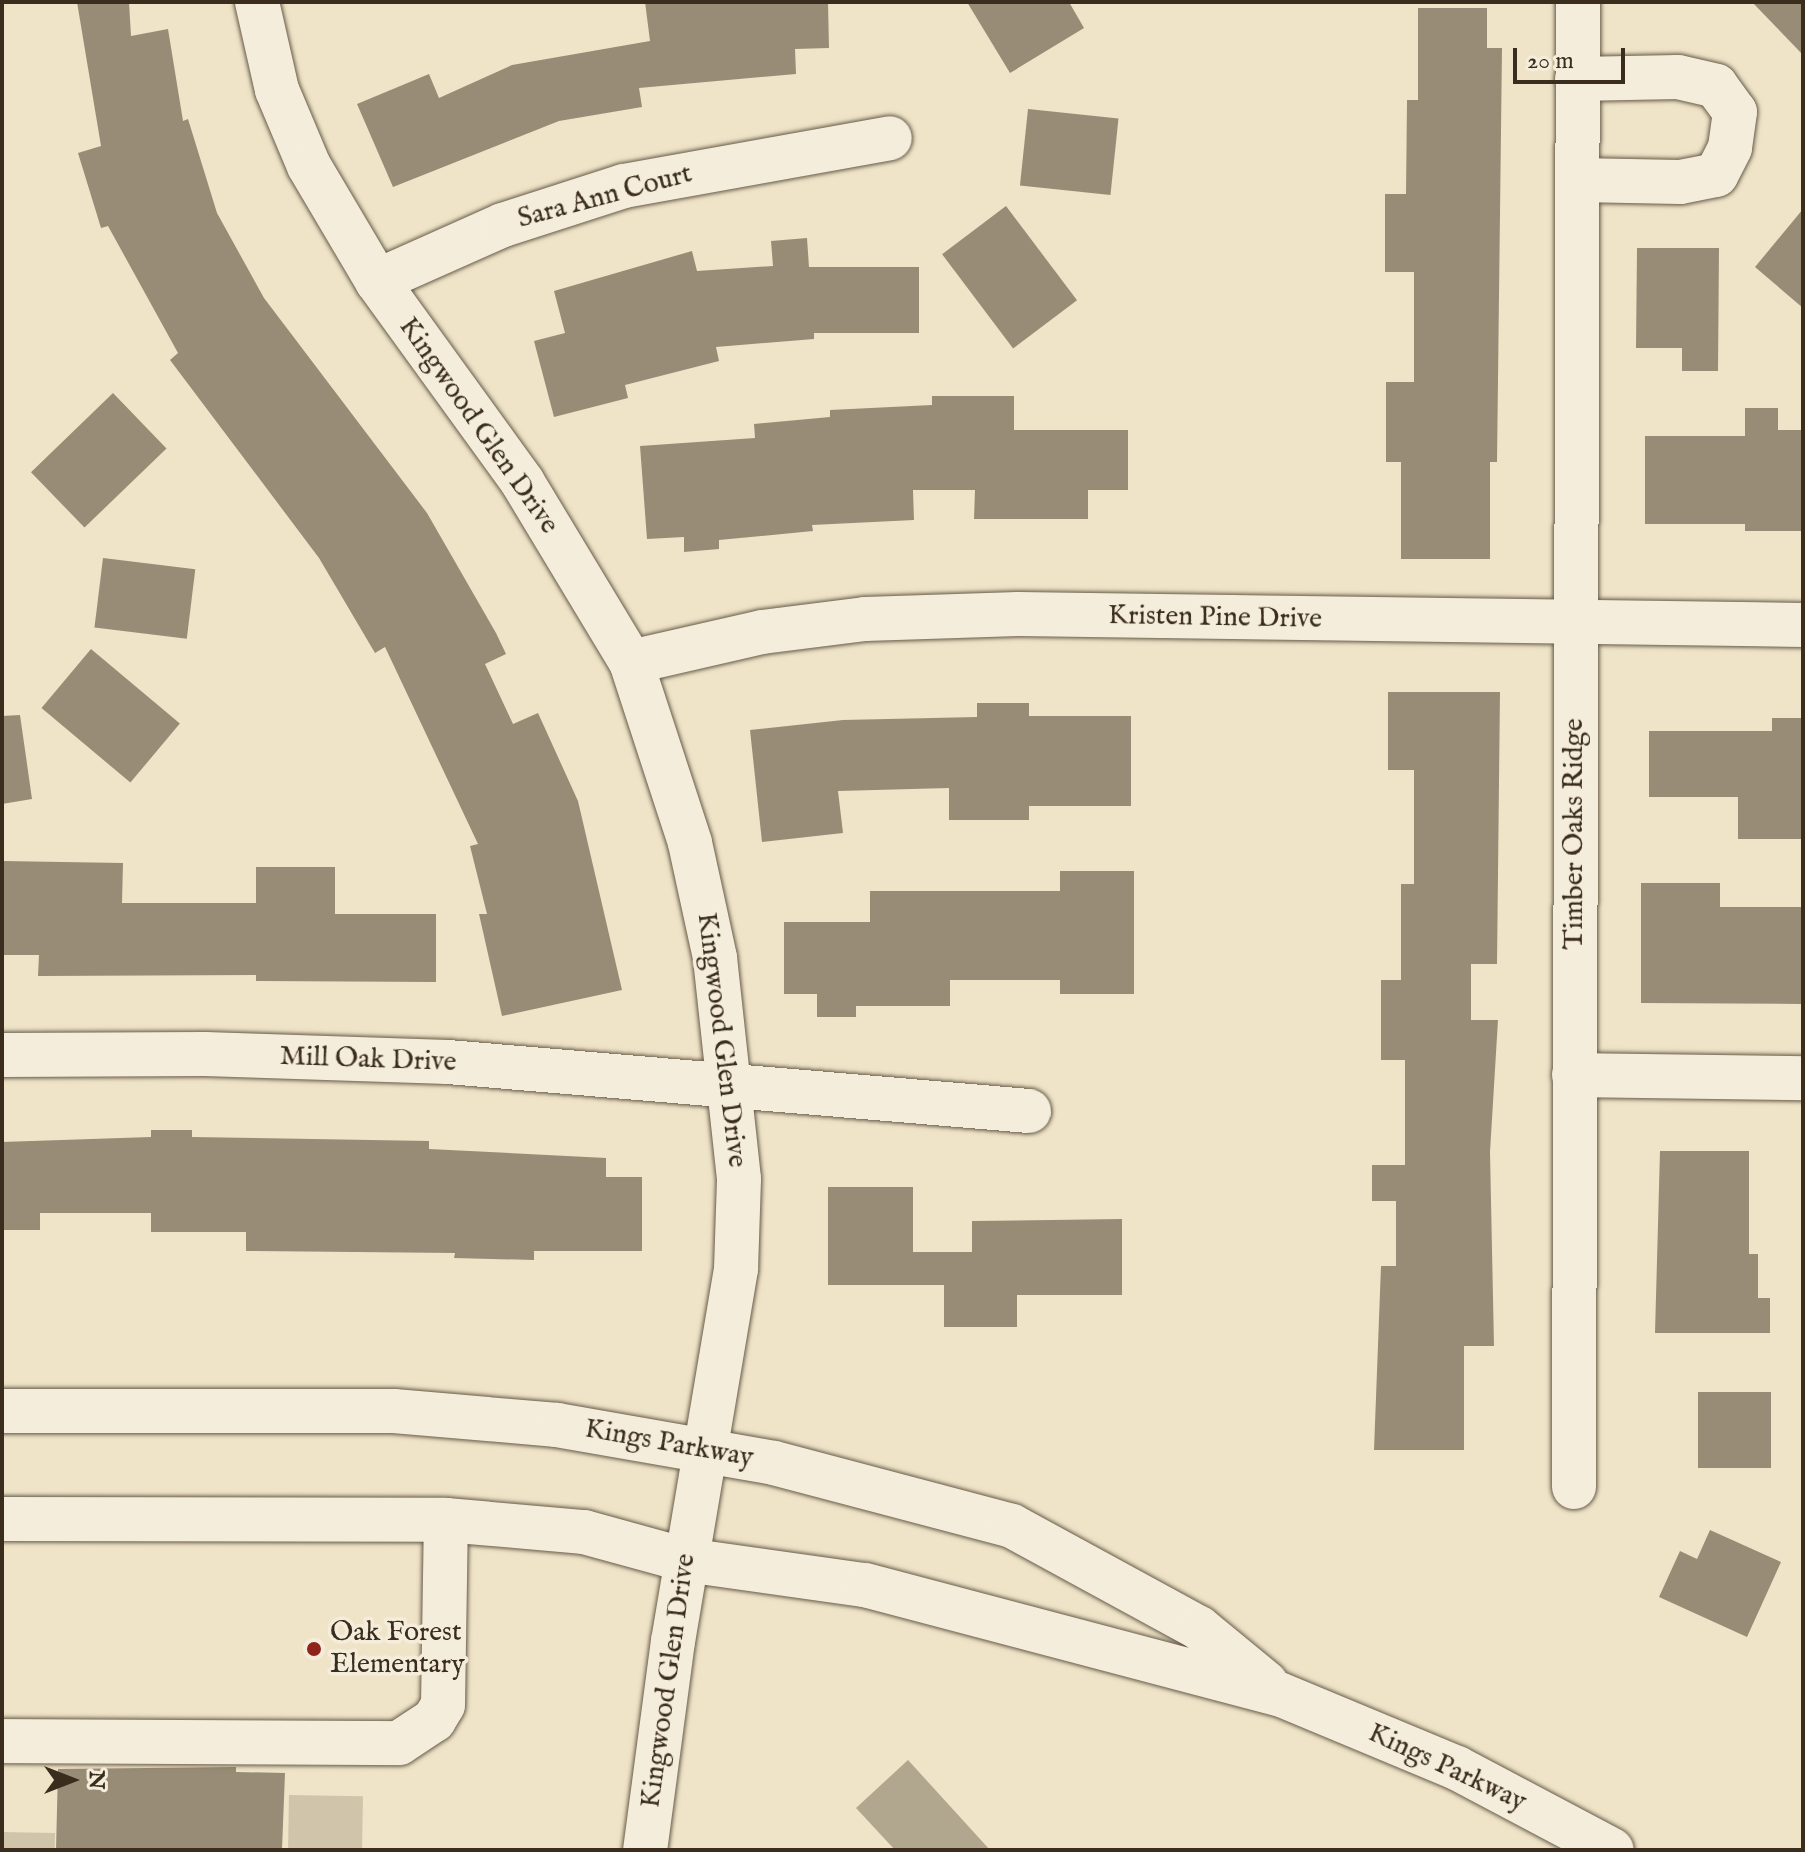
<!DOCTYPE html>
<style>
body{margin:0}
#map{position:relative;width:1805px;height:1852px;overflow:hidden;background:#efe4c8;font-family:"IM FELL English",serif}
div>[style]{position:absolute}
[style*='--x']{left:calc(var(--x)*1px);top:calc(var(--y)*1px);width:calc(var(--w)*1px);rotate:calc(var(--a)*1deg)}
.green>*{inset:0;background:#d0c5ab;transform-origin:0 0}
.water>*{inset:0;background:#b1a68e}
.building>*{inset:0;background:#988c76;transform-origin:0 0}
.roads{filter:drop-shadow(0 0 2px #675b48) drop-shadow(0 0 2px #675b48)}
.minor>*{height:44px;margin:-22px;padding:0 22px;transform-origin:22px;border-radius:22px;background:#f5eddb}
.dots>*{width:22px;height:22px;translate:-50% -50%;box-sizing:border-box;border:4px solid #f5eddb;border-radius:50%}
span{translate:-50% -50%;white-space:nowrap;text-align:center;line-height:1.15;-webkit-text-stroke:7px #f5eddb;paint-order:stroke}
.street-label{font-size:28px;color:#3a2d1e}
.poi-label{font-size:28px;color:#3a2d1e}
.left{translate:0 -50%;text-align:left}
.frame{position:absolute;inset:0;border:4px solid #3a2d1e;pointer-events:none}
.north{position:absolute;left:32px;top:1740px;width:80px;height:80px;-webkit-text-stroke:6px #f5eddb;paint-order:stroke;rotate:90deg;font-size:22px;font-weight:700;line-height:32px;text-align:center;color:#3a2d1e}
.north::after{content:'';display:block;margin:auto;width:28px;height:36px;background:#3a2d1e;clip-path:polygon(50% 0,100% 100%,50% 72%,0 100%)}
.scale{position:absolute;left:1513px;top:48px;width:112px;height:36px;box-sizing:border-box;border:4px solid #3a2d1e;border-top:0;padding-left:10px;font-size:24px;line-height:28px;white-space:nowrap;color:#3a2d1e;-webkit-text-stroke:6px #f5eddb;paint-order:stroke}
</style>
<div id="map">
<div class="green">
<div style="left:289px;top:1795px;width:74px;height:55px;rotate:1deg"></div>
<div style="left:2px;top:1832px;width:53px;height:18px;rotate:1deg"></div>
</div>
<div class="water">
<div style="clip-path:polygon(908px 1760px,990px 1850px,895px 1850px,856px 1808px)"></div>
</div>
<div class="building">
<div style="clip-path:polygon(77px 2px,129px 2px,131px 36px,168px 29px,183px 121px,188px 119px,217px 213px,264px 298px,427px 513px,496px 633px,506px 654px,485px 664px,513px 724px,538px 713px,578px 801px,622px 990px,502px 1016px,479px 914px,487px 914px,470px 846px,478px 844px,385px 647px,375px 653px,319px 558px,170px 360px,178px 353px,108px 226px,101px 228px,78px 153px,101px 146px)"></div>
<div style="clip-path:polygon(645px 2px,828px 2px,829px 48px,795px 49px,796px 74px,639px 88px,642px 107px,559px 121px,393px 187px,357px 104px,429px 74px,439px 98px,512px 65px,650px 41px)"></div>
<div style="clip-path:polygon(967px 2px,1069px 2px,1084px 28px,1010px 73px)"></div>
<div style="clip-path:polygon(1752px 2px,1803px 2px,1803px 55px)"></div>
<div style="clip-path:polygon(1418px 8px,1487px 8px,1487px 48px,1502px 48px,1497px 462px,1490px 462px,1490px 559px,1401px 559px,1401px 462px,1386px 462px,1386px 382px,1414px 382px,1414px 272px,1385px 272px,1385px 194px,1406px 194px,1407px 100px,1418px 100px)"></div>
<div style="left:1028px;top:109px;width:91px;height:77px;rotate:6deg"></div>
<div style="left:1006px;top:206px;width:118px;height:80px;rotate:53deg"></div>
<div style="clip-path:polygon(1803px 209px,1803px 308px,1755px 267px)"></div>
<div style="clip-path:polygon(807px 238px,809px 267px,919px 267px,919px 333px,814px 333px,814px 339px,716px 347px,719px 361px,625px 385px,628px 398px,554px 417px,534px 341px,565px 333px,554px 291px,692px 251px,697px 271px,773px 266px,771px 241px)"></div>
<div style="clip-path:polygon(1637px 248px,1719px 248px,1718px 371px,1682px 371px,1682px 348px,1636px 348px)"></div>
<div style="left:113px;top:393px;width:77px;height:114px;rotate:46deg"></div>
<div style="clip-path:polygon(932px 396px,1014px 396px,1014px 430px,1128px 430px,1128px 490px,1088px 490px,1088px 519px,974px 519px,975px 490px,913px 490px,914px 520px,812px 525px,813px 531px,719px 540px,719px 549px,684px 552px,684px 537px,647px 539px,640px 446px,755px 438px,754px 424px,830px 417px,830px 410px,932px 405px)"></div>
<div style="clip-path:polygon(1745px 408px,1778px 408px,1778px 430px,1803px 430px,1803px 531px,1745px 531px,1745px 524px,1645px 524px,1645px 436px,1745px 436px)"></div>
<div style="left:103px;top:558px;width:93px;height:70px;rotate:7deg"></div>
<div style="left:91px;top:649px;width:116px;height:77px;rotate:40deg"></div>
<div style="clip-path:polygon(1388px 692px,1500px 692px,1497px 964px,1471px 964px,1471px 1020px,1498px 1020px,1490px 1152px,1494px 1346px,1464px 1346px,1464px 1450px,1374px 1450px,1381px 1266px,1396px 1266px,1396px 1201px,1372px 1201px,1372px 1165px,1405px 1165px,1405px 1060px,1381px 1060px,1381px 980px,1401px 980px,1401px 884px,1414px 884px,1414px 770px,1388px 770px)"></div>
<div style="clip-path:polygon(977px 703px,1029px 703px,1029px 716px,1131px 716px,1131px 806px,1029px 806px,1029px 820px,949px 820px,949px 788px,838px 791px,843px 833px,762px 842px,750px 730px,843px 720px,977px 717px)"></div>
<div style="clip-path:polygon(20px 715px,32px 799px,2px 804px,2px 716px)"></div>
<div style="clip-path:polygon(1772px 718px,1803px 718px,1803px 839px,1738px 839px,1738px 797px,1649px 797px,1649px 731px,1772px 731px)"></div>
<div style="clip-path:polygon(2px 861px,123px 863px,122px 903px,256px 903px,256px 867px,335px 867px,335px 914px,436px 914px,436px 982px,256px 981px,256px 975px,38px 976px,39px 955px,2px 955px)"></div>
<div style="clip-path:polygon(1060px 871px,1134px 871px,1134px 994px,1060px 994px,1060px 980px,950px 980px,950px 1006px,856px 1006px,856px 1017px,817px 1017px,817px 994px,784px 994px,784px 922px,870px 922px,870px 891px,1060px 891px)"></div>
<div style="clip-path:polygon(1641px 883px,1720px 883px,1720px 907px,1803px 907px,1803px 1004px,1641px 1003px)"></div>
<div style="clip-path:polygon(151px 1130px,192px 1130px,192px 1137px,429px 1141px,429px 1149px,606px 1158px,606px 1177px,642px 1177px,642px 1251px,534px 1251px,534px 1260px,454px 1258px,455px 1253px,246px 1251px,246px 1232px,151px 1232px,151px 1213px,40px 1213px,40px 1230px,2px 1230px,2px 1142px,151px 1137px)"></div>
<div style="clip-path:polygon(1660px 1151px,1749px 1151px,1749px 1254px,1758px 1254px,1758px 1298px,1770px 1298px,1770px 1333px,1655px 1333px)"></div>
<div style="clip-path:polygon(828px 1187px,913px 1187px,913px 1252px,972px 1252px,972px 1221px,1122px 1219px,1122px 1295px,1017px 1295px,1017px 1327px,944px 1327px,944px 1285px,828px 1285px)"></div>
<div style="left:1698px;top:1392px;width:73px;height:76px"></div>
<div style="clip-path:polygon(1710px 1530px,1781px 1562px,1747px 1637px,1659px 1597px,1680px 1551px,1697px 1559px)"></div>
<div style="clip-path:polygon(236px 1767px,236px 1772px,285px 1773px,282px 1850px,56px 1850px,58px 1769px)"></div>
</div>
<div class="roads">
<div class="minor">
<div style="--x:257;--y:2;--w:90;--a:77.2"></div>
<div style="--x:277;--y:90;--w:82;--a:67.2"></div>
<div style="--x:309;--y:166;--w:134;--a:59.4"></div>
<div style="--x:377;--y:281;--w:249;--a:54.1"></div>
<div style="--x:523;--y:483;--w:209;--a:58.9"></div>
<div style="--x:631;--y:662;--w:190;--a:71.9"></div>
<div style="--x:690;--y:843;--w:118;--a:77.7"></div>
<div style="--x:715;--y:958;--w:222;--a:83.8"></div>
<div style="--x:739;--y:1179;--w:90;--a:91.9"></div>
<div style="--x:736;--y:1269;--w:377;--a:99.6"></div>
<div style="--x:673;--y:1641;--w:211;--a:97.6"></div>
<div style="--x:1577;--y:79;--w:101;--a:-1.1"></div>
<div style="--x:1678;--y:77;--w:39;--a:13"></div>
<div style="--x:1716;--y:86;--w:32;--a:54"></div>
<div style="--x:1735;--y:112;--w:36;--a:98"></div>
<div style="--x:1730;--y:148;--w:30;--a:117"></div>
<div style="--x:1716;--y:175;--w:37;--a:169"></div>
<div style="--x:1680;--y:182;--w:102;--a:-178.9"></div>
<div style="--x:377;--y:281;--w:138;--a:-24"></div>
<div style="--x:503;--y:225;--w:127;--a:-17.9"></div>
<div style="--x:624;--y:186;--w:270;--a:-10.2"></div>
<div style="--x:631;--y:662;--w:134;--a:-12.9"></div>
<div style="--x:762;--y:632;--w:104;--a:-7.2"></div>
<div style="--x:865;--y:619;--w:153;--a:-1.9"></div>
<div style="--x:1018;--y:614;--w:785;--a:0.8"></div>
<div style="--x:2;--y:1055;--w:203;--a:-0.3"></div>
<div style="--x:205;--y:1054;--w:243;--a:1.9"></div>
<div style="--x:448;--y:1062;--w:583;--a:4.82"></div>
<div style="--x:1574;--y:1075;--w:229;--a:0.8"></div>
<div style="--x:2;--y:1411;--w:392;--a:0"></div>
<div style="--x:394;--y:1411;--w:164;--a:4.9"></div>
<div style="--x:557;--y:1425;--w:220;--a:9.9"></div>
<div style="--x:774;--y:1463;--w:246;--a:14.8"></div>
<div style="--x:1012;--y:1526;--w:213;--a:28.6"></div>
<div style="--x:1199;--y:1628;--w:87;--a:39.4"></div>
<div style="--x:1574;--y:1487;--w:1485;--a:-89.85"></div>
<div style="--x:2;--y:1519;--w:444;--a:0.1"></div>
<div style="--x:446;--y:1520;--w:139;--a:5"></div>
<div style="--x:584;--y:1532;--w:106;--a:15.4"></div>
<div style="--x:686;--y:1560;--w:181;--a:8"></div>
<div style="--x:865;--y:1585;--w:428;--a:14.8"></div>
<div style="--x:1279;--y:1694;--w:193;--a:22.6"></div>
<div style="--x:1457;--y:1768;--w:175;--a:27.9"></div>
<div style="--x:2;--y:1741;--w:397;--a:0.3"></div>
<div style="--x:399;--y:1743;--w:42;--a:-33.3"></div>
<div style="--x:434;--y:1720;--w:17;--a:-59"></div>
<div style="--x:443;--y:1705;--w:185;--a:-89.1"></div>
</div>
</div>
<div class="dots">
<div style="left:314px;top:1649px;background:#8f2418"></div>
</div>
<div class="street-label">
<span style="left:605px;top:197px;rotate:-15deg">Sara Ann Court</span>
<span style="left:478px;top:426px;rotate:55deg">Kingwood Glen Drive</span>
<span style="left:1215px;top:618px;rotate:1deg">Kristen Pine Drive</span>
<span style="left:1575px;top:834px;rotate:-90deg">Timber Oaks Ridge</span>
<span style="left:721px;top:1040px;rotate:83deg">Kingwood Glen Drive</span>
<span style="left:368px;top:1060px;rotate:2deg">Mill Oak Drive</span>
<span style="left:669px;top:1444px;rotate:10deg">Kings Parkway</span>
<span style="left:669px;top:1681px;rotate:-82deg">Kingwood Glen Drive</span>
<span style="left:1447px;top:1768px;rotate:25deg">Kings Parkway</span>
</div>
<div class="poi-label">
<span class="left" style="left:330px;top:1649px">Oak Forest<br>Elementary</span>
</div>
<div class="frame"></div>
<div class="north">N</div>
<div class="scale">20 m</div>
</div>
